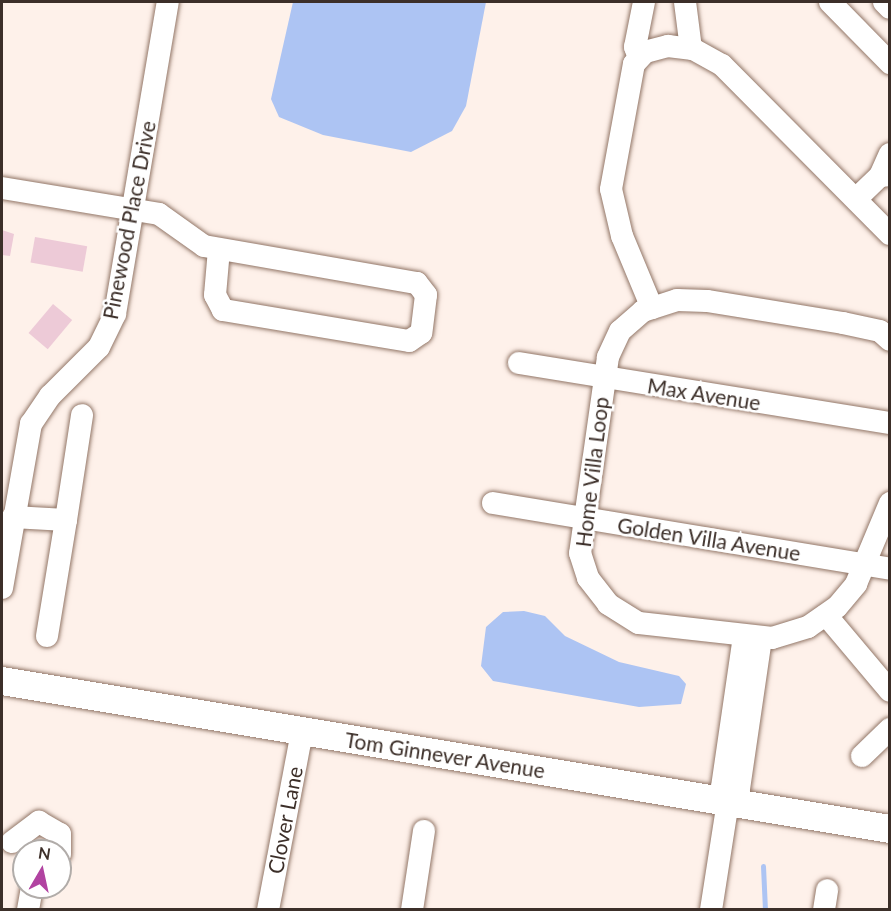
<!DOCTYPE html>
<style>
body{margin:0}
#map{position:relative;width:891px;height:911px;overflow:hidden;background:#fef1ea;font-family:Lato,sans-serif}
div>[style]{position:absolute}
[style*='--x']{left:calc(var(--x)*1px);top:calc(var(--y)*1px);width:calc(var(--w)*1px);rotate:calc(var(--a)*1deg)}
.water>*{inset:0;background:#adc4f3}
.stream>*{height:5px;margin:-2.5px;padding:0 2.5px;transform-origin:2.5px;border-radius:2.5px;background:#adc4f3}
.building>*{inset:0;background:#edcad7;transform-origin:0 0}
.roads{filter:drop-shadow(0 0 2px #927667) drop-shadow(0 0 2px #927667)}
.minor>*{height:22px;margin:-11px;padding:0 11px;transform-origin:11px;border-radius:11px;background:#fff}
.major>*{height:28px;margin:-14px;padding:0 14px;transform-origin:14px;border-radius:14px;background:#fff}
span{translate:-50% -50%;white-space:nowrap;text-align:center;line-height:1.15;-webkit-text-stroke:5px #fff;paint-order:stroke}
.street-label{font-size:21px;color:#3c2f29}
.frame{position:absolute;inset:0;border:3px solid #3c2f29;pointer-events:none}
.north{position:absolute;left:12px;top:839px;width:60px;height:60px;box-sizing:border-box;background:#fff;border:2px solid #b1aca9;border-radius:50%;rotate:9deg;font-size:16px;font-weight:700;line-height:24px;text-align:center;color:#3c2f29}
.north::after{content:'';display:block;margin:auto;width:21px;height:27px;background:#b143a1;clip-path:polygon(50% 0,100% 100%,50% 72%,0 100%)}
</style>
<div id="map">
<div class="water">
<div style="clip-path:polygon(293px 2px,486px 2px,466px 106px,452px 131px,411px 152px,323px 135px,279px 117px,271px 99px)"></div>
<div style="clip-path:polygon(524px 611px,545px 616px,565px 636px,619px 662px,679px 676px,686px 684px,681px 704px,639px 707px,493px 681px,481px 666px,486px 627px,503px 612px)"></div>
</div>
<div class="stream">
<div style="--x:763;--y:866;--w:44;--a:87.4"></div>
</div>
<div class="building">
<div style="clip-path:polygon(2px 230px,14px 234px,10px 256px,2px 255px)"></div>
<div style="left:35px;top:237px;width:53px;height:26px;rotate:10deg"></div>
<div style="left:53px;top:304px;width:25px;height:38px;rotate:40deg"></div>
</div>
<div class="roads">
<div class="minor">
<div style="--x:685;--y:2;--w:47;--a:82.7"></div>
<div style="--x:830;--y:2;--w:86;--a:45.5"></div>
<div style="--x:884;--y:2;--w:8;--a:45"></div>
<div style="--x:639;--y:58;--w:12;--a:-110"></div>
<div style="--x:635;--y:47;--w:46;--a:-78.7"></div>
<div style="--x:880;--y:176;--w:24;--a:-66"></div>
<div style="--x:2;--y:188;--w:159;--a:9.4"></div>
<div style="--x:159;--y:214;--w:55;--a:35.4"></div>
<div style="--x:204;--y:246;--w:216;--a:9.9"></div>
<div style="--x:417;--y:283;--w:15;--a:53"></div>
<div style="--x:426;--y:295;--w:38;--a:97"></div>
<div style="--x:421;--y:333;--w:14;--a:146"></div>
<div style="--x:409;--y:341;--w:189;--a:-170.5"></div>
<div style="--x:223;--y:310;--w:17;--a:-118"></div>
<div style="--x:215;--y:295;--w:46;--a:-85"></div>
<div style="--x:856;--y:199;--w:33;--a:-44"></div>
<div style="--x:880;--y:176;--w:10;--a:-6"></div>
<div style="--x:652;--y:308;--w:78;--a:-112.6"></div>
<div style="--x:622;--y:236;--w:48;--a:-103.2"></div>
<div style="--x:611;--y:189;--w:127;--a:-79.6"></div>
<div style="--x:634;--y:64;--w:16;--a:-47"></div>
<div style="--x:645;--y:52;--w:24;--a:-15"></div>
<div style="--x:668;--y:46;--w:25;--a:7"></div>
<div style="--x:693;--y:49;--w:33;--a:29"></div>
<div style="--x:722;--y:65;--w:238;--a:45.2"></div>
<div style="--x:890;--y:340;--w:13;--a:-138"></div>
<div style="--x:880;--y:331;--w:38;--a:-168"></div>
<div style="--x:843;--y:323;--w:138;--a:-170.8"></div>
<div style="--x:707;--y:301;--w:30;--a:-178"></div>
<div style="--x:677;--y:300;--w:36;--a:162"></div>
<div style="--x:643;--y:311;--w:30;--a:139"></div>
<div style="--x:620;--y:331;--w:29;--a:115"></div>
<div style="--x:608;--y:357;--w:198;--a:98.1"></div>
<div style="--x:580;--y:553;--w:26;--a:72"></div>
<div style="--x:588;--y:578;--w:33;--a:52"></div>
<div style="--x:608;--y:604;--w:36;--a:32"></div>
<div style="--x:639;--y:623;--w:134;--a:6.4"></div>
<div style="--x:772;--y:638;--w:38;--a:-17"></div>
<div style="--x:808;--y:627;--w:35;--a:-35"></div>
<div style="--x:837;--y:607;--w:30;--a:-50"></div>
<div style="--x:856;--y:584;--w:88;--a:-67.2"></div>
<div style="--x:519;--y:363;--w:376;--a:9.2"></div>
<div style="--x:493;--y:503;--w:402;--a:9.4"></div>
<div style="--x:13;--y:517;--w:53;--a:3.2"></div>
<div style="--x:66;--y:520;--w:106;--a:-81.3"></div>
<div style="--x:2;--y:588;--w:167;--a:-80"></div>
<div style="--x:31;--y:424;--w:34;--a:-56"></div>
<div style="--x:50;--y:396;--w:69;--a:-45"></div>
<div style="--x:99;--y:347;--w:37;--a:-64"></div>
<div style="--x:115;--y:314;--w:316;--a:-80.4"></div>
<div style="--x:826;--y:615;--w:99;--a:49.9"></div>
<div style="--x:47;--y:636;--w:118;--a:-80.7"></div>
<div style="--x:862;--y:756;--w:39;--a:-44"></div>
<div style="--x:728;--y:802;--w:16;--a:-112"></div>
<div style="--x:722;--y:787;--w:152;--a:-81.7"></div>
<div style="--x:12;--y:842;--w:34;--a:-37"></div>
<div style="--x:39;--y:822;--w:24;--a:30"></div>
<div style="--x:60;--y:834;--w:20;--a:90"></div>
<div style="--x:28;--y:910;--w:23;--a:-80"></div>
<div style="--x:268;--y:910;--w:182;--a:-79.2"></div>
<div style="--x:412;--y:910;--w:80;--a:-81.4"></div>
<div style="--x:711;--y:910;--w:109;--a:-81.1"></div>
<div style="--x:728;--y:802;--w:17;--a:-50"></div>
<div style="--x:739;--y:789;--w:153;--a:-81.7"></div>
<div style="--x:824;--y:910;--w:20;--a:-81"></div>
</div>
<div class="major">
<div style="--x:2;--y:681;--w:900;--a:9.46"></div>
</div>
</div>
<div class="street-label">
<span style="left:129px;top:220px;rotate:-79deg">Pinewood Place Drive</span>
<span style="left:704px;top:394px;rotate:9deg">Max Avenue</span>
<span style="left:592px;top:472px;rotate:-83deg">Home Villa Loop</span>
<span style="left:709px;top:539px;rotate:9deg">Golden Villa Avenue</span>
<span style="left:445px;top:755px;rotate:9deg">Tom Ginnever Avenue</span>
<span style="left:285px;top:820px;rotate:-79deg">Clover Lane</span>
</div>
<div class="frame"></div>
<div class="north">N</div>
</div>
